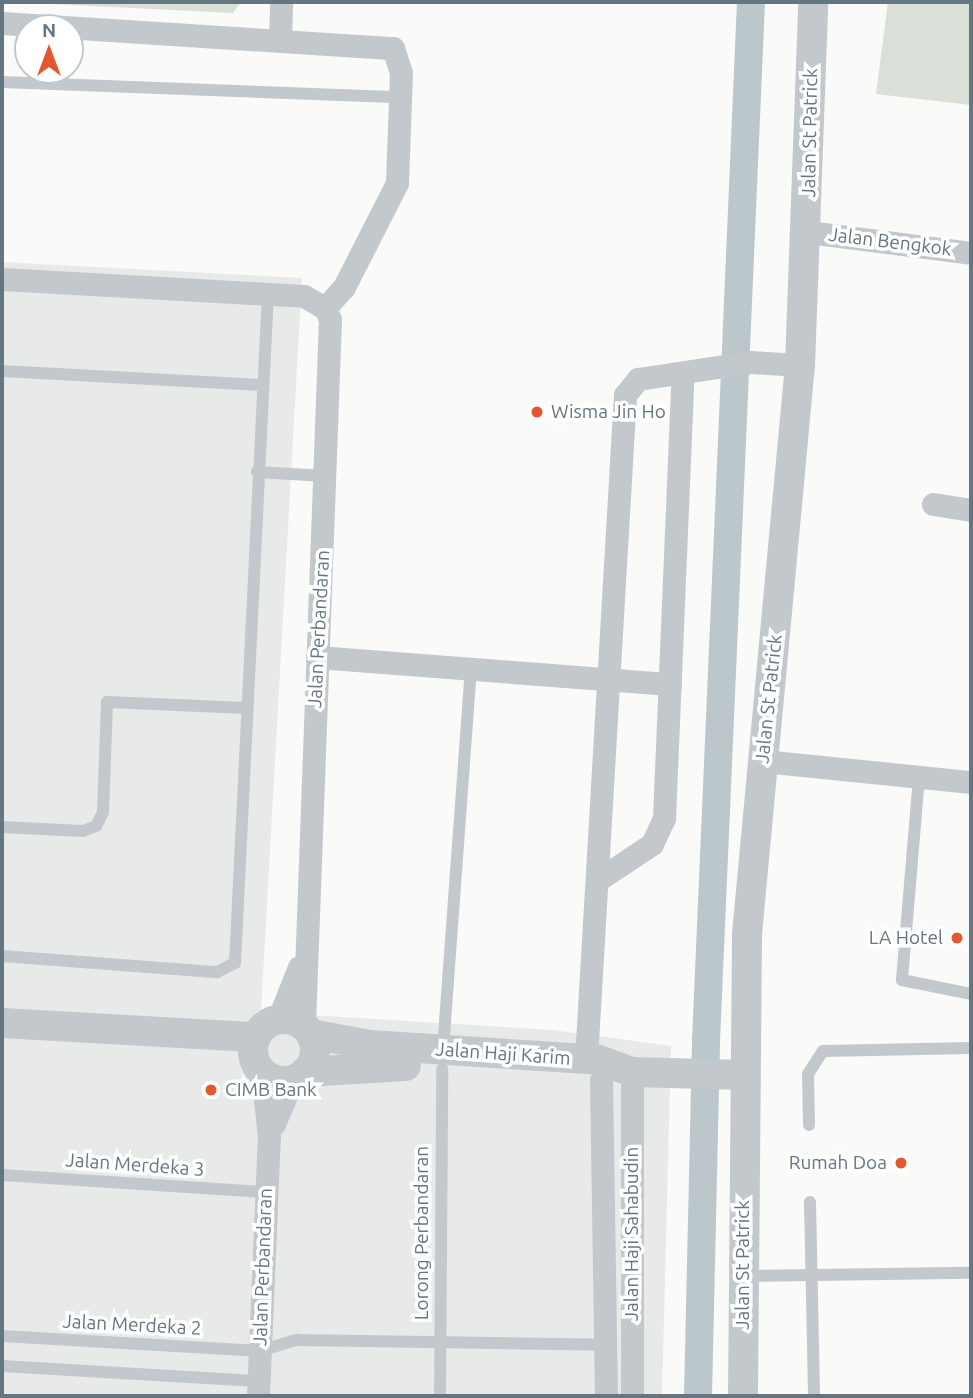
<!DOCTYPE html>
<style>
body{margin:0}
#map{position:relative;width:973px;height:1398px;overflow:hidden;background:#fafaf8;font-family:Ubuntu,sans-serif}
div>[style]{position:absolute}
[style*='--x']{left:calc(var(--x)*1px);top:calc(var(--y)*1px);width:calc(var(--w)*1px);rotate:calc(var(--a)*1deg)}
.built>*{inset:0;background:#e8e9e9}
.green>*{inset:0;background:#dadfd7}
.canal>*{height:28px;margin:-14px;padding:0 14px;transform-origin:14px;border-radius:14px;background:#bbc7cb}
.service>*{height:12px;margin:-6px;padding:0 6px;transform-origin:6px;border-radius:6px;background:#c3c8cc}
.minor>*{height:23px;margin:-11.5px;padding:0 11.5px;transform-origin:11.5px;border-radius:11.5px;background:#c3c8cc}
.tertiary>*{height:30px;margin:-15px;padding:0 15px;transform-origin:15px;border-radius:15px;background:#c3c8cc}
.tertiary>.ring{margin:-15px;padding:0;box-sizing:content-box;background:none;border:30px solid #c3c8cc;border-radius:50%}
.dots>*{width:19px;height:19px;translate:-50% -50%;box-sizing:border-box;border:4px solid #fff;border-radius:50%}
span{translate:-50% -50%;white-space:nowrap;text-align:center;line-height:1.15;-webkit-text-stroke:7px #fff;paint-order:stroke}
.street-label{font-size:19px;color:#657683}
.poi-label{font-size:19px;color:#657683}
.left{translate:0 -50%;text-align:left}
.right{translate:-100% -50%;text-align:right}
.frame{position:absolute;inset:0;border:4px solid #657683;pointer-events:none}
.north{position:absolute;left:14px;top:14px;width:70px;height:70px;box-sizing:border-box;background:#fff;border:2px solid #c1c8cd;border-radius:50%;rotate:0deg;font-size:19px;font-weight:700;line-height:28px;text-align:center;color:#657683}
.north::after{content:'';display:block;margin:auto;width:24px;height:32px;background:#e4572e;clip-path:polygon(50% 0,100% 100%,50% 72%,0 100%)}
</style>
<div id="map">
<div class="built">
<div style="clip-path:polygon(2px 262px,302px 278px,261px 1012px,553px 1030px,671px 1046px,662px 1396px,2px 1396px)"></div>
</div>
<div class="green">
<div style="clip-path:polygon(11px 2px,241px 2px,233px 13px)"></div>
<div style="clip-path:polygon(888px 2px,971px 3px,971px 105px,876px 94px)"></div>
</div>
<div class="canal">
<div style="--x:698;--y:1396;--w:355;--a:-88.7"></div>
<div style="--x:706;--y:1041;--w:1040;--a:-87.52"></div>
</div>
<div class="service">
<div style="--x:2;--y:82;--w:398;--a:2.2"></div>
<div style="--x:2;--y:371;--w:261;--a:3.1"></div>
<div style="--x:257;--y:472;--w:68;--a:3.4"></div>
<div style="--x:919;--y:777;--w:204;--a:94.8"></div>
<div style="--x:902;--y:980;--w:70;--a:11.5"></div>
<div style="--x:2;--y:827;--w:81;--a:2.8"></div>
<div style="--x:83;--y:831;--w:14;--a:-21"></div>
<div style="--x:96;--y:826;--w:16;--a:-63"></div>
<div style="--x:103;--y:812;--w:110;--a:-87.9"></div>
<div style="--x:107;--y:702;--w:139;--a:2.5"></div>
<div style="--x:2;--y:956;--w:216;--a:4.3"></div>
<div style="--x:217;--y:972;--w:20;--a:-27"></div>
<div style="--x:235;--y:963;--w:670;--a:-87.18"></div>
<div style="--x:443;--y:1049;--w:381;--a:-85.8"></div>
<div style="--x:809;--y:1125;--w:51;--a:-91.1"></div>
<div style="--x:808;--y:1074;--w:27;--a:-57"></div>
<div style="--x:823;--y:1051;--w:148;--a:-1.2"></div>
<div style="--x:2;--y:1175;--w:265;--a:3.7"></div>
<div style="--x:810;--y:1202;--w:194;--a:88.8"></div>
<div style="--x:744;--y:1276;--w:227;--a:-0.8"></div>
<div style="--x:2;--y:1336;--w:258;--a:3.3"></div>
<div style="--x:260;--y:1351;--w:39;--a:-17"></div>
<div style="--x:297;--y:1340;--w:308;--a:0.9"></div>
<div style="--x:2;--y:1366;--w:256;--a:3.4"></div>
<div style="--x:440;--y:1396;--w:327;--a:-89.6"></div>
</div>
<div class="minor">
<div style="--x:2;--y:23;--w:392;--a:3.7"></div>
<div style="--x:393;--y:48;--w:26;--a:72"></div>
<div style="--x:401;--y:73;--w:110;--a:92.1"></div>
<div style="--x:397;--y:183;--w:117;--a:117"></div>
<div style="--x:344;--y:287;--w:28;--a:132"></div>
<div style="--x:280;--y:38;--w:36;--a:-88"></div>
<div style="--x:808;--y:232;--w:164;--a:7.3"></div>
<div style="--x:2;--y:279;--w:302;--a:3.2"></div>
<div style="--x:304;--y:296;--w:24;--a:30"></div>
<div style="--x:325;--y:308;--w:12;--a:66"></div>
<div style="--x:330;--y:319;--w:707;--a:92.11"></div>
<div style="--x:933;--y:504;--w:38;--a:9"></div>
<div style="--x:317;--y:657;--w:354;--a:4.4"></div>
<div style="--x:763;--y:761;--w:209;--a:5.8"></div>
<div style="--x:598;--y:880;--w:65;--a:-33.7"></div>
<div style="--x:652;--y:844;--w:29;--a:-65"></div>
<div style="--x:664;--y:818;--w:445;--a:-87.6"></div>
<div style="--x:278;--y:1020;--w:57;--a:-68.4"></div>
<div style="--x:586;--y:1059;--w:665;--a:-86.64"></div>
<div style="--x:625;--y:395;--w:21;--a:-51"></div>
<div style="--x:638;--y:379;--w:113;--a:-8.6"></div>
<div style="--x:750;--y:362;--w:50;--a:3.4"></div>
<div style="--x:632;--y:1072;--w:324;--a:90"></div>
<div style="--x:601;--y:1080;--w:316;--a:89.1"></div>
<div style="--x:274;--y:1124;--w:49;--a:-67.1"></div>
<div style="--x:258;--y:1396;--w:259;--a:-87.6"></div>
<div style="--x:269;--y:1137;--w:65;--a:-96.1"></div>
</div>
<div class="tertiary">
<div class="ring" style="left:253px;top:1019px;width:32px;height:32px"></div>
<div style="--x:2;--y:1023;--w:254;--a:3.2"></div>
<div style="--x:311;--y:1034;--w:60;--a:10.6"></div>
<div style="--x:370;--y:1045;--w:229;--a:3.7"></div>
<div style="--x:599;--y:1060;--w:35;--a:20"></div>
<div style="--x:632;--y:1072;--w:111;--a:1.5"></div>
<div style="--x:305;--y:1072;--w:101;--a:-3.4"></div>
<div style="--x:743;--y:1396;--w:462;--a:-89.5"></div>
<div style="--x:747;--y:934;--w:571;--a:-84.68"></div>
<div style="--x:800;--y:365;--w:363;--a:-87.9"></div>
</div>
<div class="dots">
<div style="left:537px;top:412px;background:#e4572e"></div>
<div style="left:957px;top:938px;background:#e4572e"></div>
<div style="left:211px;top:1090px;background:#e4572e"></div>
<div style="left:901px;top:1163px;background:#e4572e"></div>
</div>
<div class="street-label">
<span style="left:810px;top:133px;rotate:-89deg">Jalan St Patrick</span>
<span style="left:890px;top:242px;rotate:7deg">Jalan Bengkok</span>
<span style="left:319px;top:629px;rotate:-87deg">Jalan Perbandaran</span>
<span style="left:769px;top:699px;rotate:-84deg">Jalan St Patrick</span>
<span style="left:503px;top:1054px;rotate:4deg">Jalan Haji Karim</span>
<span style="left:135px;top:1165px;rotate:4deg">Jalan Merdeka 3</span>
<span style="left:422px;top:1233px;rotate:-90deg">Lorong Perbandaran</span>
<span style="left:632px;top:1234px;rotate:-90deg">Jalan Haji Sahabudin</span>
<span style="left:743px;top:1265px;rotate:-90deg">Jalan St Patrick</span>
<span style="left:263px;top:1267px;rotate:-88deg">Jalan Perbandaran</span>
<span style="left:132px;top:1325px;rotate:3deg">Jalan Merdeka 2</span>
</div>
<div class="poi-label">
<span class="left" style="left:551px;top:412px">Wisma Jin Ho</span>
<span class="right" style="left:943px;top:938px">LA Hotel</span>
<span class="left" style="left:225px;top:1090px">CIMB Bank</span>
<span class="right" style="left:887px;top:1163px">Rumah Doa</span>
</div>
<div class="frame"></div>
<div class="north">N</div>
</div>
